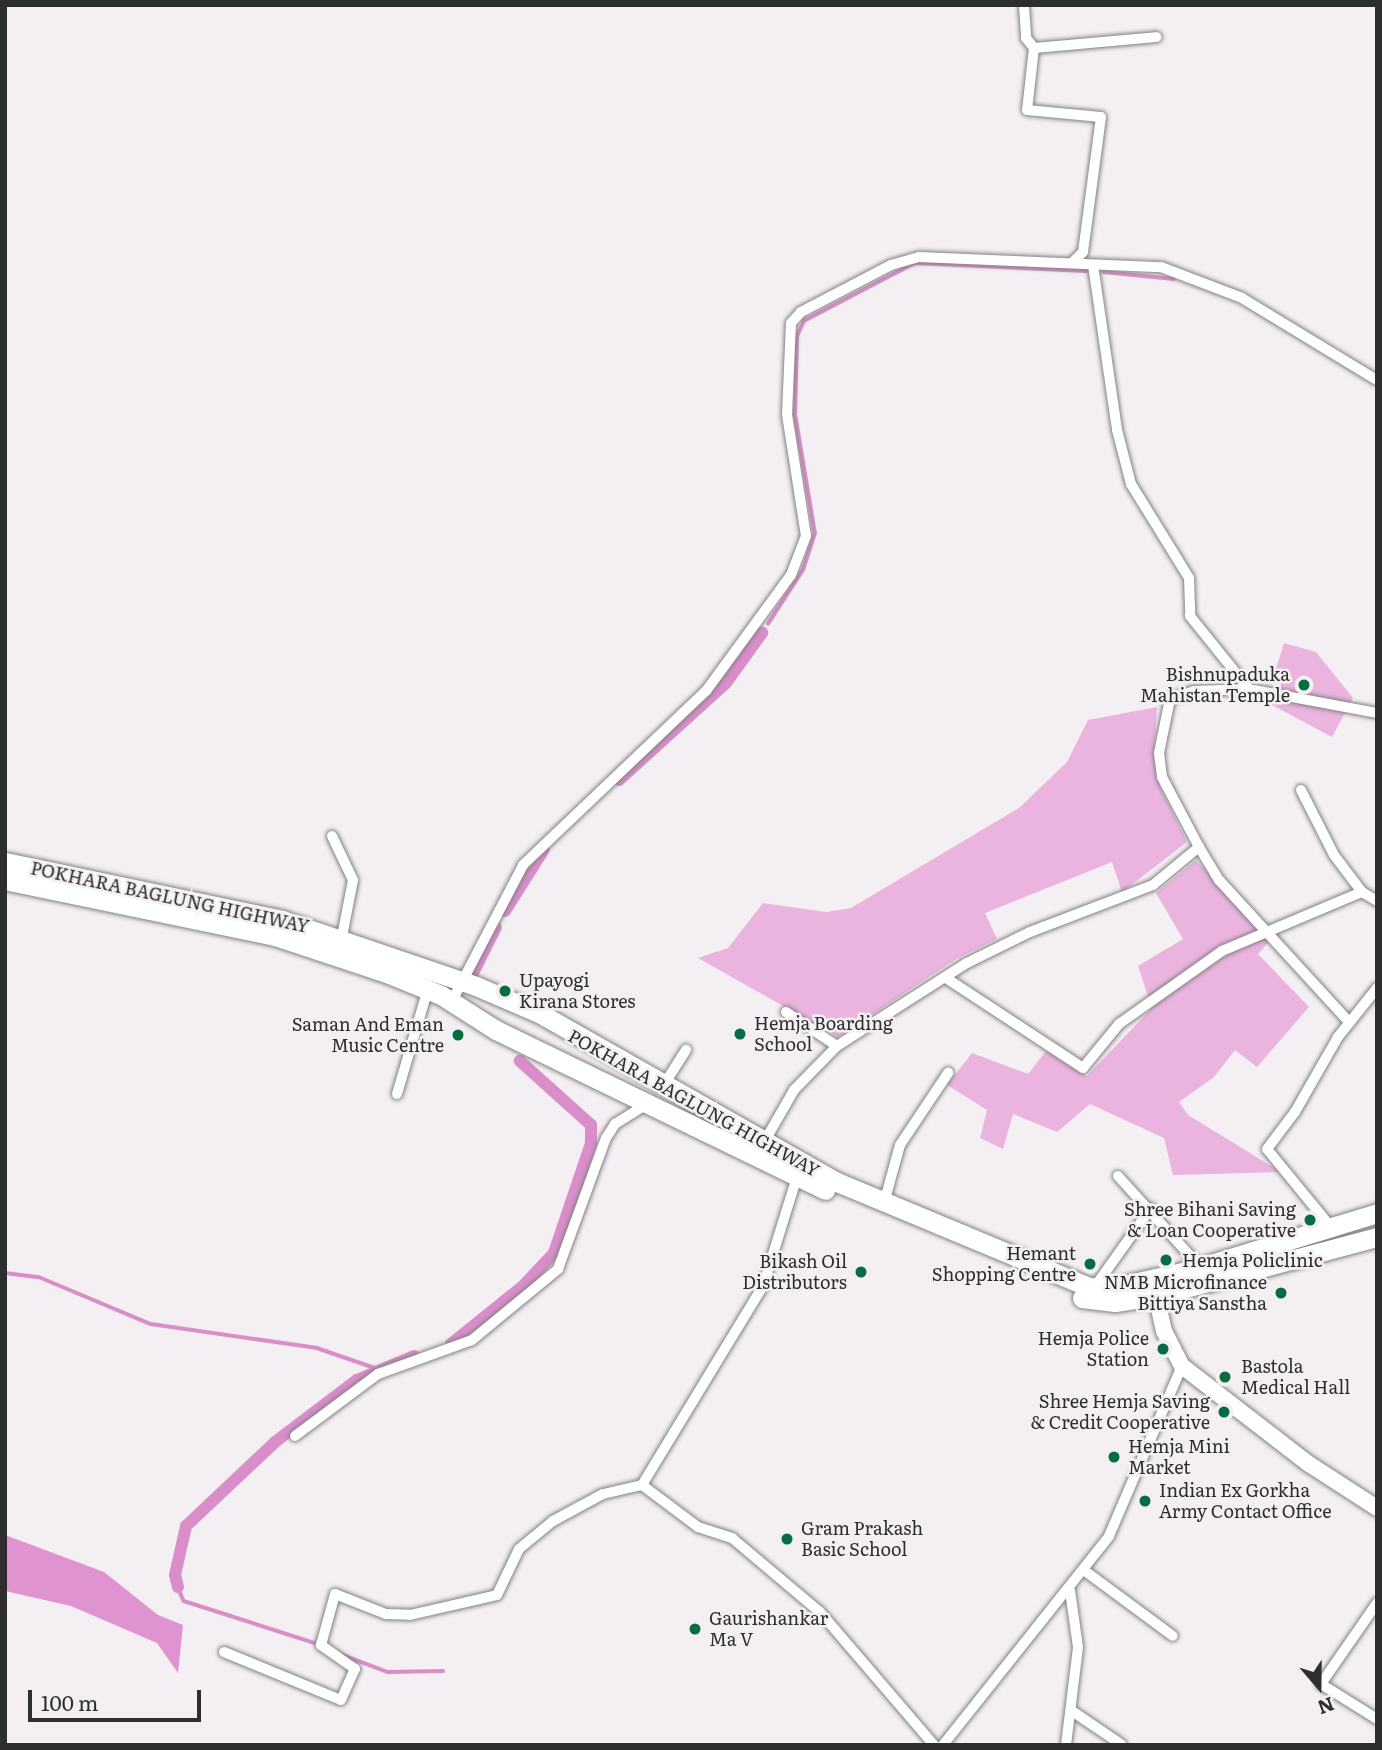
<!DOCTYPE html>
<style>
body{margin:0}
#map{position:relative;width:1382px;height:1750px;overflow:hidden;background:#f3eff2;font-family:Literata,serif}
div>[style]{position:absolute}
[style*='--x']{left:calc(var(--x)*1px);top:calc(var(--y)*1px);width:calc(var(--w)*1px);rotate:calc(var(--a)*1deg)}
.green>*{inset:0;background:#ebb4df}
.forest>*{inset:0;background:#df93d0}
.stream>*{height:3.5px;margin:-1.75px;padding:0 1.75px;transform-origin:1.75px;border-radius:1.75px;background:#d98eca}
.canal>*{height:12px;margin:-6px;padding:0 6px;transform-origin:6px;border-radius:6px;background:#d98eca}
.roads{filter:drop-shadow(0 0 2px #848183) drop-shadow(0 0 2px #848183)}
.street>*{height:10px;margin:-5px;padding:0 5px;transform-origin:5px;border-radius:5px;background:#fff}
.secondary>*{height:16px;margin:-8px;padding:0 8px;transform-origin:8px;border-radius:8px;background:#fff}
.highway>*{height:19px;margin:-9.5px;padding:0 9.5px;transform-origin:9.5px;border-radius:9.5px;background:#fff}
.dots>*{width:19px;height:19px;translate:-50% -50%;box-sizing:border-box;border:4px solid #f3eff2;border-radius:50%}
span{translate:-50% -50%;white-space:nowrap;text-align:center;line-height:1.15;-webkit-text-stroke:5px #f3eff2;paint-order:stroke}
.poi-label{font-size:18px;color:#2f2e2f}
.right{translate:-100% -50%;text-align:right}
.left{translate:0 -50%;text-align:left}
.street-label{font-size:18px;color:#2f2e2f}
.frame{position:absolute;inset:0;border:7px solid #2f2e2f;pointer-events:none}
.north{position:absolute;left:1284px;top:1652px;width:70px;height:70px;-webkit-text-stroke:5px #f3eff2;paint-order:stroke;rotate:160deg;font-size:19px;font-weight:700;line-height:28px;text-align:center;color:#2f2e2f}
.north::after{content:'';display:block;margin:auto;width:24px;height:32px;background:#2f2e2f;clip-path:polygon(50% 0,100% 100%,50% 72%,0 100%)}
.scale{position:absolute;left:28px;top:1690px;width:173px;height:32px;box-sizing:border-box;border:4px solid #2f2e2f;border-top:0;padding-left:9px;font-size:21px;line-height:24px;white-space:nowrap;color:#2f2e2f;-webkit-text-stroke:5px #f3eff2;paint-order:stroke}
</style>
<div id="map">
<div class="green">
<div style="clip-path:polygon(1284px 643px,1316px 652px,1353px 698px,1332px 737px,1272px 705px,1285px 674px,1276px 669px)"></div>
<div style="clip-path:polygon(1157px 707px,1154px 758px,1161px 789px,1187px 842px,1122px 892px,1112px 862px,985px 913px,997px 939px,956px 959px,838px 1037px,698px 958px,728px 948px,763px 903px,826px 912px,851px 908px,1019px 808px,1067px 762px,1088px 720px)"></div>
<div style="clip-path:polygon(1196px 860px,1273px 937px,1258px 954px,1309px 1007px,1257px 1067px,1235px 1050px,1214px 1077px,1179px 1102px,1188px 1115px,1281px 1172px,1173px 1175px,1164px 1138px,1090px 1104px,1057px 1132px,1013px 1114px,1003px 1149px,980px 1138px,987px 1110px,947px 1085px,972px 1053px,1028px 1074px,1046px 1051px,1087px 1076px,1152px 1008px,1138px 966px,1183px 939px,1156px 893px)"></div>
</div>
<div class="forest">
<div style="clip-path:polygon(5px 1535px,104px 1572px,158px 1615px,183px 1625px,178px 1673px,157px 1643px,71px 1606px,5px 1591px)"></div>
</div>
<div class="stream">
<div style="--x:1104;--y:272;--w:70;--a:5.7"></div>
<div style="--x:768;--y:624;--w:64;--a:-57.1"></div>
<div style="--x:803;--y:570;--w:38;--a:-72"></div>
<div style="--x:815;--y:534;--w:121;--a:-99.5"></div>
<div style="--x:795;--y:415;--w:79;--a:-88.5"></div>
<div style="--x:797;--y:336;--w:17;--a:-65"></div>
<div style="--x:804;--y:321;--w:125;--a:-27.6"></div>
<div style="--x:915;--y:263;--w:171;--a:2.7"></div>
<div style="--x:5;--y:1273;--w:34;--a:7"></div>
<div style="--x:39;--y:1277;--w:121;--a:22.8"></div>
<div style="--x:151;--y:1324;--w:168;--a:8.2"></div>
<div style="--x:317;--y:1348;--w:61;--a:19"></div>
<div style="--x:178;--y:1587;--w:15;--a:67"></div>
<div style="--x:184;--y:1601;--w:144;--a:17.8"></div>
<div style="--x:340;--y:1654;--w:51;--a:20.6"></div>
<div style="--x:388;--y:1672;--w:55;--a:-1"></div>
</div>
<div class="canal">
<div style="--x:619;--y:780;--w:144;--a:-42.2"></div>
<div style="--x:726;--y:683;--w:62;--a:-54.2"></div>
<div style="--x:505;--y:911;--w:73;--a:-57.8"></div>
<div style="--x:469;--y:981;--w:60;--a:-63.4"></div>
<div style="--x:451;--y:1344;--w:91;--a:-38.8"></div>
<div style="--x:522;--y:1287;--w:47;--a:-46.7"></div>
<div style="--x:554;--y:1253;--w:116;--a:-71.4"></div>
<div style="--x:591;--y:1143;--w:18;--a:-90"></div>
<div style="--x:591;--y:1125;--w:96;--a:-138"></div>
<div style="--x:178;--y:1587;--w:12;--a:-104"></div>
<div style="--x:175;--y:1575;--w:50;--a:-77.3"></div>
<div style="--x:186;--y:1526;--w:122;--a:-43.3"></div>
<div style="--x:275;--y:1442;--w:103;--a:-37.1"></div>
<div style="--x:357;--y:1380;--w:62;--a:-22.8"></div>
</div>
<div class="roads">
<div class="street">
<div style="--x:1024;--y:6;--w:32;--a:86"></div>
<div style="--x:1026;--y:38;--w:13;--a:51"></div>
<div style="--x:1034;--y:48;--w:62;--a:96.4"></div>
<div style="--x:1027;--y:110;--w:74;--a:5.4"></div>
<div style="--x:1101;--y:117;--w:136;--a:97.6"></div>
<div style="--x:1083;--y:252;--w:14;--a:135"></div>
<div style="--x:1034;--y:48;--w:123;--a:-5.1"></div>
<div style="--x:1093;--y:265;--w:167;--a:81.7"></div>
<div style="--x:1117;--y:430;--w:56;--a:75.5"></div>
<div style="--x:1131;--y:484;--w:110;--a:58.3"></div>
<div style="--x:1189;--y:578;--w:38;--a:88"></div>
<div style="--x:1190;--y:616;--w:94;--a:51.1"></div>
<div style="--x:1249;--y:689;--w:130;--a:10.6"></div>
<div style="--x:1301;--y:790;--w:73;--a:63.1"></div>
<div style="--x:1334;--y:855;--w:46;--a:52.9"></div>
<div style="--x:1362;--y:892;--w:17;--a:31"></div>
<div style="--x:332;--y:836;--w:49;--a:64.5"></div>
<div style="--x:353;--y:880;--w:63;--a:101"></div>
<div style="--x:1199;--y:847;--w:39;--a:59"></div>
<div style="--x:1219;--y:880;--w:193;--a:47.5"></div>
<div style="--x:946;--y:978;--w:164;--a:33.3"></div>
<div style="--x:1083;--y:1068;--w:57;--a:-50.7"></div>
<div style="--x:1119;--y:1024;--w:126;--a:-35.3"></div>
<div style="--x:1222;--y:951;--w:152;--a:-22.9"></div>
<div style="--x:452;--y:1001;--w:153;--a:-62.4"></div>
<div style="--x:523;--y:865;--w:253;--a:-43.6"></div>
<div style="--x:706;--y:691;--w:144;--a:-53.8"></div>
<div style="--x:791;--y:575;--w:42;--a:-69"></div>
<div style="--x:806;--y:536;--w:123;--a:-98.9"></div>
<div style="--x:787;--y:414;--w:91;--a:-87.5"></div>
<div style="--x:791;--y:323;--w:15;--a:-48"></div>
<div style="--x:801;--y:312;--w:102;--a:-27.6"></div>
<div style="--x:891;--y:265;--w:29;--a:-16"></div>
<div style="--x:919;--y:257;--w:242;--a:2.4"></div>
<div style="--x:1161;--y:267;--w:87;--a:20.9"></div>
<div style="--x:1242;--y:298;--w:158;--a:31.3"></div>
<div style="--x:786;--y:1012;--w:61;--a:33.7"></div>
<div style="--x:837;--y:1046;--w:154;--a:-32.6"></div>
<div style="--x:967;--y:963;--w:70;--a:-26.2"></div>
<div style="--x:1030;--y:932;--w:132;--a:-20.9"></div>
<div style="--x:1153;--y:885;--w:60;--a:-39.6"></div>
<div style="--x:1199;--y:847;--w:79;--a:-117.9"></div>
<div style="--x:1162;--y:777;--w:24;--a:-97"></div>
<div style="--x:1159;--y:753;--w:55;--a:-78.5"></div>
<div style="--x:1170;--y:699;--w:25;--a:-18"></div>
<div style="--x:1194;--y:691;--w:55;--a:-2.1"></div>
<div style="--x:663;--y:1086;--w:43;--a:-57.4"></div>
<div style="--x:397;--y:1094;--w:109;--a:-73.6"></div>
<div style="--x:763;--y:1144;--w:62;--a:-60.1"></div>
<div style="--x:794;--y:1090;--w:62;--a:-45.7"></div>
<div style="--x:1118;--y:1176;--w:112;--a:47.9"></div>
<div style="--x:1193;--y:1259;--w:11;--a:100"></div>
<div style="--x:884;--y:1203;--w:60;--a:-74.6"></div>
<div style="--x:900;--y:1145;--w:87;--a:-56.3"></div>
<div style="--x:1330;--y:1226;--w:99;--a:-129.3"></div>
<div style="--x:1267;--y:1149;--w:46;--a:-52.9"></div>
<div style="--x:1295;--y:1112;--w:86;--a:-60.2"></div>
<div style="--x:1338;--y:1037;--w:63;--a:-51.5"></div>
<div style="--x:1094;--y:1288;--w:98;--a:-54.5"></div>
<div style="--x:295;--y:1436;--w:104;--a:-36.8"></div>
<div style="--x:378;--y:1374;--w:100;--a:-19.9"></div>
<div style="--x:472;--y:1340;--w:112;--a:-39.5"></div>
<div style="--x:558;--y:1269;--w:140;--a:-69.9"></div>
<div style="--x:606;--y:1138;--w:17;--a:-57"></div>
<div style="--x:615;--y:1124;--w:38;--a:-32"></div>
<div style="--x:642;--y:1485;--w:233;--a:-58.7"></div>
<div style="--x:763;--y:1286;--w:114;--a:-72.7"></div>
<div style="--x:1085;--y:1571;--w:109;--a:36.5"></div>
<div style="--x:1377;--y:1603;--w:98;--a:124.7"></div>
<div style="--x:1321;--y:1684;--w:66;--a:32"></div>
<div style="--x:224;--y:1652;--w:126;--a:22.3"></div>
<div style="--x:341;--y:1700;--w:34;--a:-66"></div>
<div style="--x:355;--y:1669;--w:42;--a:-144.8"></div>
<div style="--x:321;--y:1645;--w:53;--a:-74.6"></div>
<div style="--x:335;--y:1594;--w:55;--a:21.4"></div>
<div style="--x:386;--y:1614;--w:24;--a:2"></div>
<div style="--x:410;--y:1615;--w:89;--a:-12.9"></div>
<div style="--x:497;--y:1595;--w:51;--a:-64.4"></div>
<div style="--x:519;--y:1549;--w:44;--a:-39.5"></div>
<div style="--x:553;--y:1521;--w:57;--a:-28.4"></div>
<div style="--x:603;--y:1494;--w:40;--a:-13"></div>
<div style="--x:642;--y:1485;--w:70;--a:36.9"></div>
<div style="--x:698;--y:1527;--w:36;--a:18"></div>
<div style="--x:732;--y:1538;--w:115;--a:40.1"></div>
<div style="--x:820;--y:1612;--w:175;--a:49.4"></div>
<div style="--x:1072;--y:1711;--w:60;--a:34.2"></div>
<div style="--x:943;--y:1745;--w:267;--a:-51.5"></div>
<div style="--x:1109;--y:1536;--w:185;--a:-66.8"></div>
<div style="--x:1066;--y:1745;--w:99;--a:-83"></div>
<div style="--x:1078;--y:1647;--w:57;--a:-98.1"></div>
</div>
<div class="secondary">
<div style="--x:1154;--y:1286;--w:46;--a:77.5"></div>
<div style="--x:1164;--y:1331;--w:39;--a:63"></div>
<div style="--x:1182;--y:1366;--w:160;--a:37.7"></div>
<div style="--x:1309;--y:1464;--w:81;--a:32.9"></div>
</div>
<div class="highway">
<div style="--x:5;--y:862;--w:283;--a:11.8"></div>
<div style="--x:282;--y:920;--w:205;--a:18.8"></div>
<div style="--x:476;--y:986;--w:69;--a:23.2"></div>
<div style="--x:539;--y:1013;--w:343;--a:29.6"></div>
<div style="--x:837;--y:1182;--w:273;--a:22.6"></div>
<div style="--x:1089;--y:1287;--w:22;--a:3"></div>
<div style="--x:1111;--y:1288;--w:82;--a:-12.7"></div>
<div style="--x:1191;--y:1270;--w:195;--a:-17"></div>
<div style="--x:5;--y:880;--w:276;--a:11.7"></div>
<div style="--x:275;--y:936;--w:115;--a:18.3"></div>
<div style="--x:384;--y:972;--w:61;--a:22"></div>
<div style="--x:441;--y:995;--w:65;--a:32.5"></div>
<div style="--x:496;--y:1030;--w:366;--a:25.9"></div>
<div style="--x:1082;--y:1298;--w:33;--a:7"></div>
<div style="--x:1115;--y:1302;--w:40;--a:-8.5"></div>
<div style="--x:1155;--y:1296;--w:230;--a:-14.9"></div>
</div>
</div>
<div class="dots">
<div style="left:1304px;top:685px;background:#066d43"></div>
<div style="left:505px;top:991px;background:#066d43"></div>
<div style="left:740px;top:1034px;background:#066d43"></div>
<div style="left:458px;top:1035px;background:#066d43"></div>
<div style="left:1310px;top:1220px;background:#066d43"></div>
<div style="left:1166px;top:1260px;background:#066d43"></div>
<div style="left:1090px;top:1264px;background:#066d43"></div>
<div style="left:861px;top:1272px;background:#066d43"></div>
<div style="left:1281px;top:1293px;background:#066d43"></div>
<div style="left:1163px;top:1349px;background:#066d43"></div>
<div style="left:1225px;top:1377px;background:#066d43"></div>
<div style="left:1224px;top:1412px;background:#066d43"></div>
<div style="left:1114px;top:1457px;background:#066d43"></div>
<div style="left:1145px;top:1501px;background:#066d43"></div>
<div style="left:787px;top:1539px;background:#066d43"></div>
<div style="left:695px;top:1629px;background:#066d43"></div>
</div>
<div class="poi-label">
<span class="right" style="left:1290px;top:685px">Bishnupaduka<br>Mahistan Temple</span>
<span class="left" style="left:519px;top:991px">Upayogi<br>Kirana Stores</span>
<span class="left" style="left:754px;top:1034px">Hemja Boarding<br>School</span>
<span class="right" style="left:444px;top:1035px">Saman And Eman<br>Music Centre</span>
<span class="right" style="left:1296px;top:1220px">Shree Bihani Saving<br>&amp; Loan Cooperative</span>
<span class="right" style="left:1076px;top:1264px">Hemant<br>Shopping Centre</span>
<span class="left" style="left:1182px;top:1260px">Hemja Policlinic</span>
<span class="right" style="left:847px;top:1272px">Bikash Oil<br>Distributors</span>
<span class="right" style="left:1267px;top:1293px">NMB Microfinance<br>Bittiya Sanstha</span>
<span class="right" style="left:1149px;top:1349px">Hemja Police<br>Station</span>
<span class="left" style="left:1241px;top:1377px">Bastola<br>Medical Hall</span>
<span class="right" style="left:1210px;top:1412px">Shree Hemja Saving<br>&amp; Credit Cooperative</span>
<span class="left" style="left:1128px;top:1457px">Hemja Mini<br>Market</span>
<span class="left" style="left:1159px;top:1501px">Indian Ex Gorkha<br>Army Contact Office</span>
<span class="left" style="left:801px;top:1539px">Gram Prakash<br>Basic School</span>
<span class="left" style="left:709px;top:1629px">Gaurishankar<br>Ma V</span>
</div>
<div class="street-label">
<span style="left:170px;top:897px;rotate:12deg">POKHARA BAGLUNG HIGHWAY</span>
<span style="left:694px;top:1103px;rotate:29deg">POKHARA BAGLUNG HIGHWAY</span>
</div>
<div class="frame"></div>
<div class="north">N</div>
<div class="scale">100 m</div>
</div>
